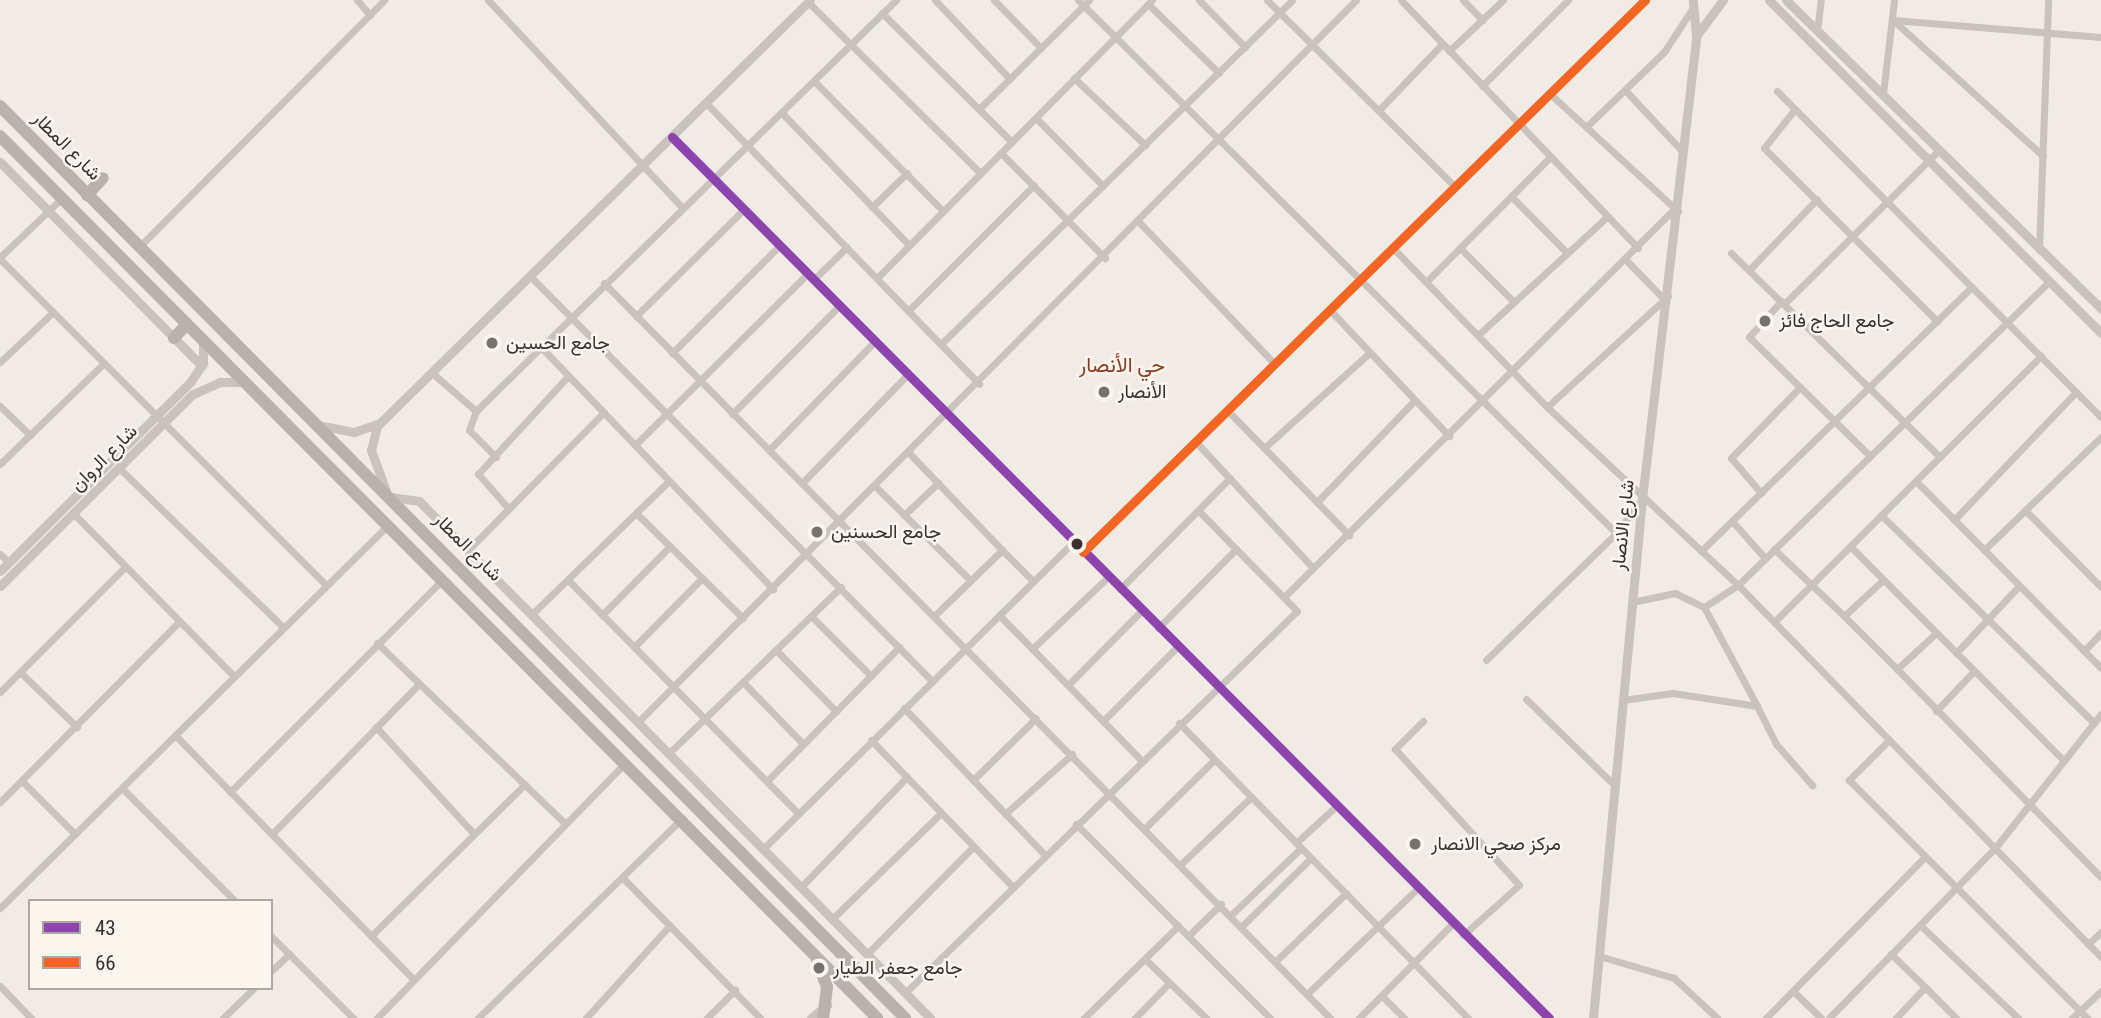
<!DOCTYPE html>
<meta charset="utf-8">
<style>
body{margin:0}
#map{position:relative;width:2101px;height:1018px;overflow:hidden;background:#f0ebe5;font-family:"Roboto Condensed",Vazirmatn,sans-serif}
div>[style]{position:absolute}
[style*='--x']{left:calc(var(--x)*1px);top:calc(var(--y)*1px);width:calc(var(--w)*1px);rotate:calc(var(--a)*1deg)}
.minor>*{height:7px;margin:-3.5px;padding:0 3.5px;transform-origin:3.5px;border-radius:3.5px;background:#c9c3be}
.tertiary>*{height:9px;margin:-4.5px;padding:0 4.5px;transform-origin:4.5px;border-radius:4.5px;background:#c9c3be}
.primary>*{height:12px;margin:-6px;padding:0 6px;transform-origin:6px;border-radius:6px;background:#b8b1ad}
.bus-1>*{height:9px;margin:-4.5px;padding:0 4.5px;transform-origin:4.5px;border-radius:4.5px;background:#8e44ad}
.bus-2>*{height:9px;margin:-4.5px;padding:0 4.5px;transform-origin:4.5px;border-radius:4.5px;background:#f26522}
.dots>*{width:19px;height:19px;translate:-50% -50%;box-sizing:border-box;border:4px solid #fbf5ee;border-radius:50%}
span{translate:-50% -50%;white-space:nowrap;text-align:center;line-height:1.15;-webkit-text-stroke:5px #fbf5ee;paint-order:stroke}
.street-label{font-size:19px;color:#3b302b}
.poi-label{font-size:19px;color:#3b302b}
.left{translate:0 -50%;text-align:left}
.neighbourhood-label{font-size:21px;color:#8c3b22}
.legend{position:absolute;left:28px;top:899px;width:245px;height:91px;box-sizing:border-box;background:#fbf5ee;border:2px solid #aea6a0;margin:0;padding:9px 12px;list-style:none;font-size:21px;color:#3b302b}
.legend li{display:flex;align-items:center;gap:14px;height:35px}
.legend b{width:35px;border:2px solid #aea6a0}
</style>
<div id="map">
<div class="minor">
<div style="--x:357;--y:0;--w:20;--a:49"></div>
<div style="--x:488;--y:0;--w:284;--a:46.9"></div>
<div style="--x:935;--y:0;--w:109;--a:46.5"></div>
<div style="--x:994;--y:0;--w:67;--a:45.6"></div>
<div style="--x:1078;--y:0;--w:757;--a:44.73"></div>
<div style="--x:1199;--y:0;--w:66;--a:45.6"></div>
<div style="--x:1267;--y:0;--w:264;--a:44.8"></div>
<div style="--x:1401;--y:0;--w:343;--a:46.3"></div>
<div style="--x:1463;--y:0;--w:28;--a:46"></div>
<div style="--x:808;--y:2;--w:243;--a:44.8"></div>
<div style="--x:1148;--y:4;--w:99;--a:44.2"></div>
<div style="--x:882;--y:13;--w:183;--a:44.8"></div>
<div style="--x:1817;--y:31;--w:31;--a:-83"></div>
<div style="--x:1449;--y:51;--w:74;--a:-43.4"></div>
<div style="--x:1074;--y:78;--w:98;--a:43.3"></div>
<div style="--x:814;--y:81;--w:183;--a:45.2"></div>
<div style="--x:1482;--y:86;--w:122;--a:-45"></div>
<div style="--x:1625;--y:90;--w:85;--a:46.9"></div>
<div style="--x:1777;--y:91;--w:460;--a:45.2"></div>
<div style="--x:1549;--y:93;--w:175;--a:42.5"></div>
<div style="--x:1883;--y:94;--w:95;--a:-83.3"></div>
<div style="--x:706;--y:103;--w:392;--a:45.8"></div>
<div style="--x:979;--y:109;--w:155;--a:-44.7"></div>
<div style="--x:1795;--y:109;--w:50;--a:128.5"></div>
<div style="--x:1764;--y:148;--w:245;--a:45"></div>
<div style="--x:1379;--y:110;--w:91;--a:-46.3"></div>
<div style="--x:782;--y:113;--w:183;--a:46.1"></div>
<div style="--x:1036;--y:118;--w:95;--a:45.4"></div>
<div style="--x:1586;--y:127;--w:108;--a:-43.9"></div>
<div style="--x:1664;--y:52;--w:55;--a:-56.9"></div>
<div style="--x:672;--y:137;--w:1243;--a:45.13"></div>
<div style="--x:1001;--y:153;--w:148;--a:45.3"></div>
<div style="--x:2043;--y:156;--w:202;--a:-137.8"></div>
<div style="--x:1893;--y:20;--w:209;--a:4.7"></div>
<div style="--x:1511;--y:196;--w:80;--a:45.5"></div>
<div style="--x:872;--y:207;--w:49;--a:-44.2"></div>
<div style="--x:1140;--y:223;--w:194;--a:46.3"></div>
<div style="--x:139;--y:247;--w:348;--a:-45.2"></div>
<div style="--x:1392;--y:247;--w:223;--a:45.9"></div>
<div style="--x:1547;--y:407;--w:261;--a:43"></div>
<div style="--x:1738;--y:585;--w:520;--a:45.7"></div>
<div style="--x:1460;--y:248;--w:76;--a:45"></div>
<div style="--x:2039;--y:250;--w:250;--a:-87.9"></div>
<div style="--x:1731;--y:253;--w:292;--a:44.3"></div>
<div style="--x:0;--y:257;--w:86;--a:-43.6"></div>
<div style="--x:0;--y:259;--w:461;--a:45"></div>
<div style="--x:1626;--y:260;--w:50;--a:45.8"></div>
<div style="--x:1749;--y:270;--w:98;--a:-46.2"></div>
<div style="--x:530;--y:276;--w:571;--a:45.21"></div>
<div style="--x:877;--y:278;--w:391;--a:-45.3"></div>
<div style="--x:813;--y:280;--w:47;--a:-44.1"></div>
<div style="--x:1426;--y:282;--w:175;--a:-45.2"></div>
<div style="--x:604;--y:283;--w:1033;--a:45.35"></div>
<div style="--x:1781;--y:301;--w:48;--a:131.6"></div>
<div style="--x:1749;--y:337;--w:170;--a:44.5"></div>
<div style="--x:1784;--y:304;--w:217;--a:-44.8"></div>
<div style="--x:1329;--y:309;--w:175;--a:46.6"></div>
<div style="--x:908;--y:311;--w:178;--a:-45"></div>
<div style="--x:636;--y:316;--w:151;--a:-44.7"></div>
<div style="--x:1478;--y:335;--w:175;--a:-42.5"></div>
<div style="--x:941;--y:344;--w:491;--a:-44.4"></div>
<div style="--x:540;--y:346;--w:337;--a:46.2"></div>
<div style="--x:672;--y:353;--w:151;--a:-45"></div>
<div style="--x:0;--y:362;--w:73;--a:-43.3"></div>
<div style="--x:431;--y:372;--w:60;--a:40.9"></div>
<div style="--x:0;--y:406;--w:42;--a:44"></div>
<div style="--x:1547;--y:407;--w:164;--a:-42.5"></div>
<div style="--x:1227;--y:410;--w:175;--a:45.7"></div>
<div style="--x:732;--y:414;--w:152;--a:-45.3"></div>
<div style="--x:1195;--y:441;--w:173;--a:47.1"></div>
<div style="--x:635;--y:445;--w:243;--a:-44.8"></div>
<div style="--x:1264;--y:448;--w:142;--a:-42.1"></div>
<div style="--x:769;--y:450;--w:151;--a:-45.8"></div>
<div style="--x:910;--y:454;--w:133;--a:46.2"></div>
<div style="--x:496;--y:457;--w:38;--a:-135"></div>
<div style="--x:469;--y:430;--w:20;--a:-70"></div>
<div style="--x:476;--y:411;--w:588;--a:-44.38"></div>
<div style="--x:0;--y:464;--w:145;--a:-44.2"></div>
<div style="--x:119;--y:468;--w:228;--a:44.1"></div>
<div style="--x:1916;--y:481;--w:263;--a:45.3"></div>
<div style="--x:802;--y:483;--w:151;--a:-45.8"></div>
<div style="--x:876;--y:487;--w:132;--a:44.7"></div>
<div style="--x:1761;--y:493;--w:46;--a:-130.6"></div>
<div style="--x:1731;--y:458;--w:99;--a:-45.8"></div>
<div style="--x:1317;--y:502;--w:140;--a:-46.2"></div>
<div style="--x:509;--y:509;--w:47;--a:-131.5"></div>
<div style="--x:478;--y:474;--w:133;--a:-47.4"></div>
<div style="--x:2025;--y:510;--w:108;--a:45.4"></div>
<div style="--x:73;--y:513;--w:229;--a:45.4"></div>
<div style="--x:636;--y:513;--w:150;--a:44.5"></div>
<div style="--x:904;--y:515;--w:47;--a:-43.3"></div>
<div style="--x:1881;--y:515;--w:298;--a:44.3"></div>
<div style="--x:1954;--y:520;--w:177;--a:-46.4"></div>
<div style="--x:1732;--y:521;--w:50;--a:48.3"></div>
<div style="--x:1850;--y:546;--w:303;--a:45.1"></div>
<div style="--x:1774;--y:549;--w:97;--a:43.7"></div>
<div style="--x:1984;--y:550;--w:163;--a:-44"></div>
<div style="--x:467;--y:551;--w:195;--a:-45.4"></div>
<div style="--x:1701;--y:551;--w:378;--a:-44.3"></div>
<div style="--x:1083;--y:552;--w:788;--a:-44.49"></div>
<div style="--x:0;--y:554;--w:12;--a:42"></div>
<div style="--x:568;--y:580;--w:327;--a:45.4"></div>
<div style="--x:1883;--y:580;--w:53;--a:137.3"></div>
<div style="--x:1844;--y:616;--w:75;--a:45"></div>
<div style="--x:1897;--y:669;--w:53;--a:-42.7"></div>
<div style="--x:1120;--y:589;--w:156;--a:-45.3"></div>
<div style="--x:1284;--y:597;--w:549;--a:-44.85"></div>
<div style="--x:1632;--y:602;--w:44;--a:-11.8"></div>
<div style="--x:1675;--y:593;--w:32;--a:26"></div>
<div style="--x:1704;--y:607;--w:112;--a:61.8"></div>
<div style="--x:1704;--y:607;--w:40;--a:-32.9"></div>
<div style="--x:1738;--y:585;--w:433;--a:-44.3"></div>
<div style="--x:531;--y:615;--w:192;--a:-44.2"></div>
<div style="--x:602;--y:615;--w:97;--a:-45.4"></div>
<div style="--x:999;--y:615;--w:203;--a:45.6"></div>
<div style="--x:811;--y:616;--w:85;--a:45"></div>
<div style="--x:934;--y:616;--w:95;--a:-44.1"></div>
<div style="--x:1002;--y:550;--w:44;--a:45"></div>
<div style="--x:1774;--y:622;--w:377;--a:-44.9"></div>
<div style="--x:1158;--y:628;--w:111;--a:-45.4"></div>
<div style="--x:1236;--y:549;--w:54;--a:-134.3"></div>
<div style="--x:377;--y:643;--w:260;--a:43.8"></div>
<div style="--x:634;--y:647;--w:97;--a:-45.4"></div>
<div style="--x:1032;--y:649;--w:105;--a:-43.5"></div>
<div style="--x:776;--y:650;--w:86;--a:45.5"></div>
<div style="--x:2084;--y:651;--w:25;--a:-47"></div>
<div style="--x:1956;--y:653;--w:92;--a:-46.8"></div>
<div style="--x:1486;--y:660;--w:182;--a:-44.3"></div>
<div style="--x:1616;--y:533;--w:43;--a:-52.6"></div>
<div style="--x:1897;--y:669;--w:291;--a:45.6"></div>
<div style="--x:21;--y:673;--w:78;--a:44"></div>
<div style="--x:743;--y:682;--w:86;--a:45.9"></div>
<div style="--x:1068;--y:685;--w:104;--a:-45.4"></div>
<div style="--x:0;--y:692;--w:177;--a:-45"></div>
<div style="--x:1526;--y:699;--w:124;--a:44.3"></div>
<div style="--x:1623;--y:700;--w:50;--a:-8"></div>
<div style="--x:1673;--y:693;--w:85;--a:8.8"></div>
<div style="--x:1757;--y:706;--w:42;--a:63.4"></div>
<div style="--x:1776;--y:744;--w:55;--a:48.7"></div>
<div style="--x:904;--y:708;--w:204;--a:46.2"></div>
<div style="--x:1936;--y:711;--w:55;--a:-46.5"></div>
<div style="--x:1103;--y:721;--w:105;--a:-45"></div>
<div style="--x:1423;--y:721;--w:40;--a:135"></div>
<div style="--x:1395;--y:749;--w:184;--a:47.6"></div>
<div style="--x:1519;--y:885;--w:75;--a:138.2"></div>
<div style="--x:638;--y:722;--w:1018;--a:-45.16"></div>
<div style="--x:1179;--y:723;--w:413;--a:45.6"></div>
<div style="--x:376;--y:727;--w:145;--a:47.5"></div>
<div style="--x:175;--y:735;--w:341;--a:45.7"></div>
<div style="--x:871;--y:740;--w:204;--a:46"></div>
<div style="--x:1889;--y:740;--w:57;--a:135"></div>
<div style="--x:1849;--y:780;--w:337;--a:45"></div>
<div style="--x:669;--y:753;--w:239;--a:-44"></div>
<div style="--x:768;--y:780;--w:187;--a:-45.4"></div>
<div style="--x:973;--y:780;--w:88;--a:-44.5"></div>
<div style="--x:22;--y:781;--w:75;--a:45"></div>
<div style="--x:123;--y:789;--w:158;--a:45"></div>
<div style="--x:230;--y:792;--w:301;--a:-45"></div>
<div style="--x:0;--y:802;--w:254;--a:-45.2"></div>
<div style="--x:1005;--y:814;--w:90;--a:-41.8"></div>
<div style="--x:1076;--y:824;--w:274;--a:45"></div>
<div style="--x:1145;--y:828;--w:97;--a:-44.6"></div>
<div style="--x:272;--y:834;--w:210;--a:-45.6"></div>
<div style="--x:1296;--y:843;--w:53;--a:-42.7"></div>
<div style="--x:763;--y:849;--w:436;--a:-44.7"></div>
<div style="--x:1181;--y:864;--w:97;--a:-43.7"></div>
<div style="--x:622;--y:877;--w:197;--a:45.6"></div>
<div style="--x:801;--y:887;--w:153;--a:-46.1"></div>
<div style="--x:0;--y:908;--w:547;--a:-44.63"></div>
<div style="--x:1232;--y:914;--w:95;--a:-43.7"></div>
<div style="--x:832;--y:919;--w:152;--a:-44.2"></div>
<div style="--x:1243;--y:925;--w:95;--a:-44.6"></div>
<div style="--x:1920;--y:925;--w:135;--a:43.5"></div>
<div style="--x:271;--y:936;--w:116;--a:45"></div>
<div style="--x:371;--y:936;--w:216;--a:-44.6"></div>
<div style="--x:1188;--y:936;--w:46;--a:-44.1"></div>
<div style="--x:2088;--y:944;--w:18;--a:-43"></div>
<div style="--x:867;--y:954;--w:151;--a:-45.3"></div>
<div style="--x:1891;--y:954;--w:47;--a:44.1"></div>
<div style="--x:1599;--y:956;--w:78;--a:16.3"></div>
<div style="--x:1674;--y:978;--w:59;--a:42.9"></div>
<div style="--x:1145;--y:959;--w:85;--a:44"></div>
<div style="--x:1278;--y:959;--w:95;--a:-44.1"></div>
<div style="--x:271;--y:971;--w:25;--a:-43"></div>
<div style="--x:0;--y:986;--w:45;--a:45.9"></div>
<div style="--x:1793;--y:991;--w:39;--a:44"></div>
<div style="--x:905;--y:993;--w:547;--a:-44.26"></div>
<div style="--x:1297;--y:611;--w:87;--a:-134.5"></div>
<div style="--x:1308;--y:993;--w:151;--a:-43.7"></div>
<div style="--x:1382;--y:996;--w:31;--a:45"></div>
<div style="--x:223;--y:1018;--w:43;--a:-44.1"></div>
<div style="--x:377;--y:1018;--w:356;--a:-45.8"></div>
<div style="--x:478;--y:1018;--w:286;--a:-44.4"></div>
<div style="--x:586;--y:1018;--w:125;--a:-47.9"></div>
<div style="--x:707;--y:1018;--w:40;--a:-45"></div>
<div style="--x:1084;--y:1018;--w:132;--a:-44.4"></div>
<div style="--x:1135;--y:1018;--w:49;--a:-45.8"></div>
<div style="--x:1359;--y:1018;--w:132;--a:-45.3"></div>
<div style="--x:1766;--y:1018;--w:226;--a:-45.4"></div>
<div style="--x:1829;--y:1018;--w:238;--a:-45.7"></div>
<div style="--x:1995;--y:848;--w:171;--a:-51.7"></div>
<div style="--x:1896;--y:1018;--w:42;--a:-46.9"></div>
<div style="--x:1925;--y:987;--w:44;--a:45"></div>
<div style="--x:2072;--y:1018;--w:40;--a:-43"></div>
</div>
<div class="tertiary">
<div style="--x:1769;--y:0;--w:470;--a:45.1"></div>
<div style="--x:1786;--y:0;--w:441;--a:44.4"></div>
<div style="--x:1696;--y:36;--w:45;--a:-53.1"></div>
<div style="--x:0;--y:162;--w:287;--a:45.3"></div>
<div style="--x:318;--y:425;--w:37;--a:11"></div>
<div style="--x:354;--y:432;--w:24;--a:-19"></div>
<div style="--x:386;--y:491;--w:44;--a:-110.1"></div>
<div style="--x:371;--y:450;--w:25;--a:-76"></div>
<div style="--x:377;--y:426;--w:607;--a:-44.53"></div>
<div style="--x:391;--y:497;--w:28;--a:8"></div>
<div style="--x:419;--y:501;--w:727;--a:45.33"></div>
<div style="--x:0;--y:571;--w:269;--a:-44.8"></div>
<div style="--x:191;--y:381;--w:22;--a:-56"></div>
<div style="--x:203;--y:363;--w:21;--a:-90"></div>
<div style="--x:0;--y:586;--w:272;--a:-44.9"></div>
<div style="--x:193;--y:394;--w:30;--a:-24"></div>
<div style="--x:220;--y:382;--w:25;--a:0"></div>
<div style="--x:811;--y:1018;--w:21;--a:-39"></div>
<div style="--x:1593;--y:1018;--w:521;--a:-84.61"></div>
<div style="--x:1642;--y:499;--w:466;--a:-83.3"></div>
<div style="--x:1696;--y:36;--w:36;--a:-95"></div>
</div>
<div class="primary">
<div style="--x:0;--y:106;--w:1285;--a:45.22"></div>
<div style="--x:0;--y:136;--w:1244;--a:45.16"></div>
<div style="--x:87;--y:195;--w:23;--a:-47"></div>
<div style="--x:174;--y:338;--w:19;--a:-47"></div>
<div style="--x:817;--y:961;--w:28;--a:69"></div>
<div style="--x:827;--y:987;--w:31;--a:97"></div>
</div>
<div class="bus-1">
<div style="--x:672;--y:137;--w:1243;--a:45.13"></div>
</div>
<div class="bus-2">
<div style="--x:1083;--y:552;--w:788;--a:-44.49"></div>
</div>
<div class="dots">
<div style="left:1765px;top:321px;background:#7a716c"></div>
<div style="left:492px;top:343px;background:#7a716c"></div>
<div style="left:1104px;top:392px;background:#7a716c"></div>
<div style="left:817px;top:532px;background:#7a716c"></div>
<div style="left:1077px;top:544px;background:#3b302b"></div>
<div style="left:1415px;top:844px;background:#7a716c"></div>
<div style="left:819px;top:968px;background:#7a716c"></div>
</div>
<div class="street-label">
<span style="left:67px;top:146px;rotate:45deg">شارع المطار</span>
<span style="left:104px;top:458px;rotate:-45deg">شارع الروان</span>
<span style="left:1623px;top:525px;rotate:-84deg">شارع الانصار</span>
<span style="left:468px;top:547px;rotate:45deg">شارع المطار</span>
</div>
<div class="poi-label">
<span class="left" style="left:1779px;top:321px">جامع الحاج فائز</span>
<span class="left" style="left:506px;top:343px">جامع الحسين</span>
<span class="left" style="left:1118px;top:392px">الأنصار</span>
<span class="left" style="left:831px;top:532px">جامع الحسنين</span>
<span class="left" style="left:1431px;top:844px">مركز صحي الانصار</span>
<span class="left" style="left:833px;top:968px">جامع جعفر الطيار</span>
</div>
<div class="neighbourhood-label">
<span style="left:1122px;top:365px">حي الأنصار</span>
</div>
<ul class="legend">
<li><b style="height:9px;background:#8e44ad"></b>43</li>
<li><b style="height:9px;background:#f26522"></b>66</li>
</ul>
</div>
